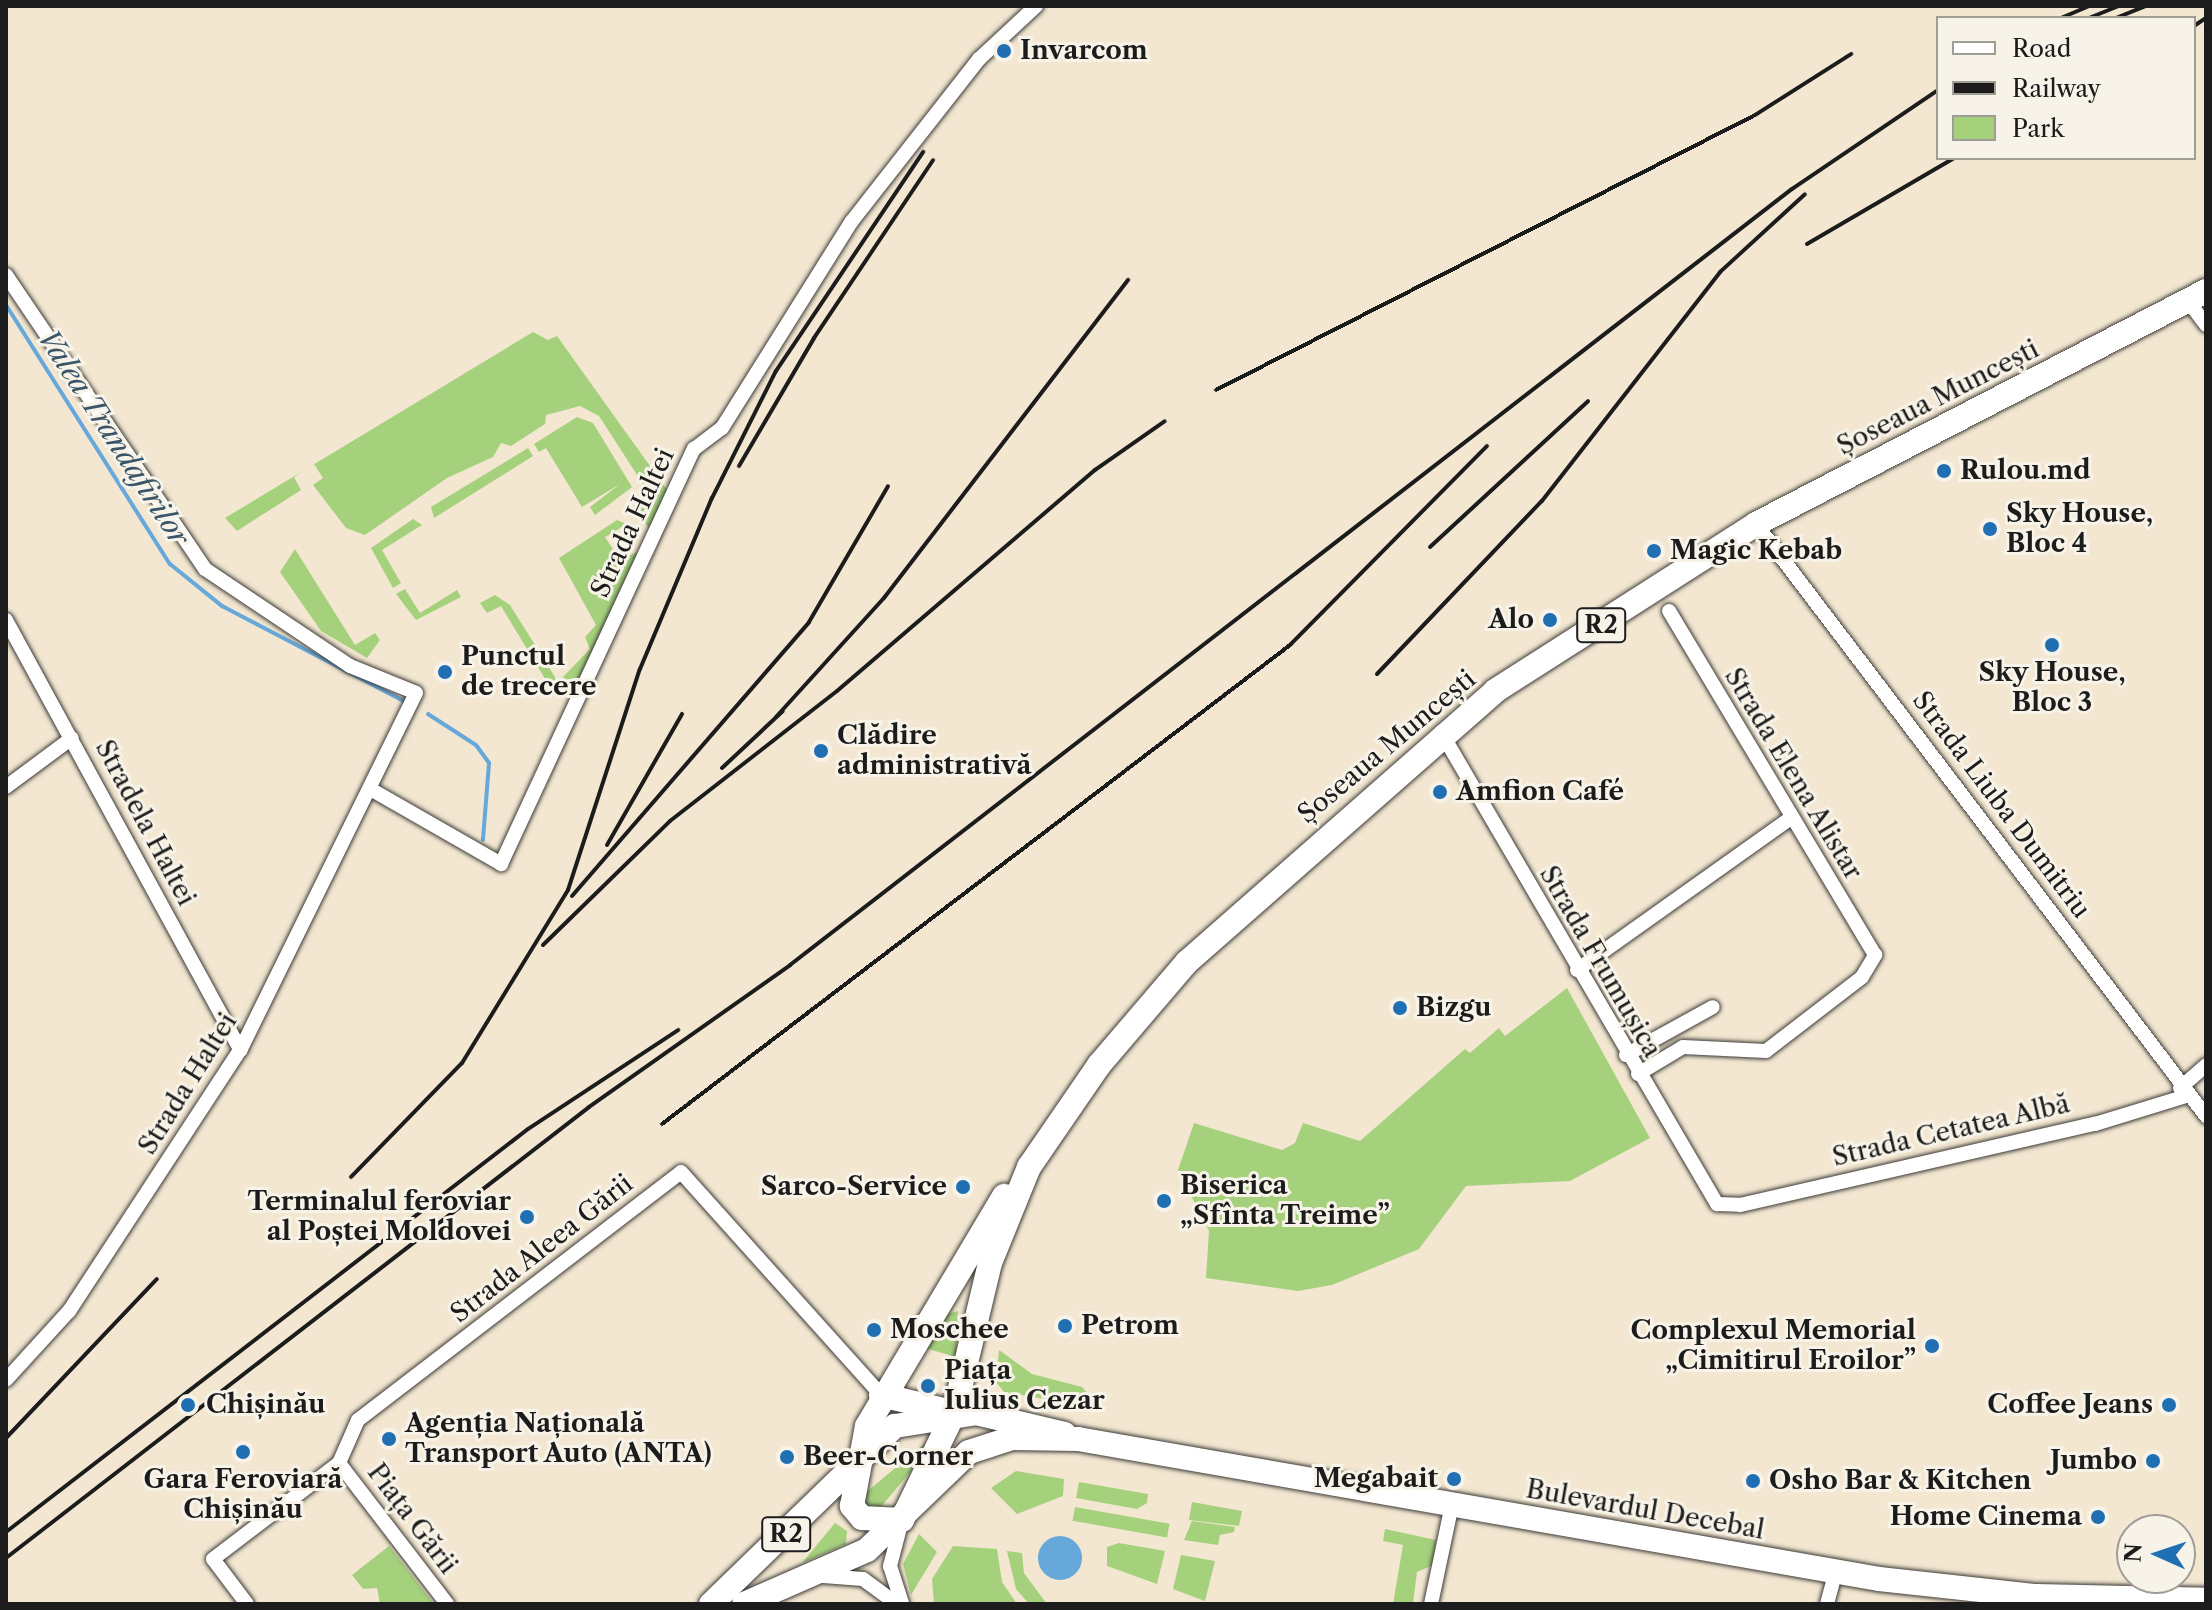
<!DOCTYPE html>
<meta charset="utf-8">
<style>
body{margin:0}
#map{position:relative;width:2212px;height:1610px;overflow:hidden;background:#f3e7d1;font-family:"Libre Caslon Text",serif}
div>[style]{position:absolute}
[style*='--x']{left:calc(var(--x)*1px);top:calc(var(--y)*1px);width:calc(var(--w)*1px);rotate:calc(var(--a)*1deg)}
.green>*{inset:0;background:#a5d17d;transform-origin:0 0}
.water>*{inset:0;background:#67a8db}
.round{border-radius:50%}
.stream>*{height:4px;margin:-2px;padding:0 2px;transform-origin:2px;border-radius:2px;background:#67a8db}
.roads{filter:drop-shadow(0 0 2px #3c3a37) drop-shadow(0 0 2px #3c3a37)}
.minor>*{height:14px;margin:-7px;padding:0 7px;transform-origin:7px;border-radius:7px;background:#fff}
.primary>*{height:24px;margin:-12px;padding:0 12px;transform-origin:12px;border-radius:12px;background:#fff}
.rail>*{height:4px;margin:-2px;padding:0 2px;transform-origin:2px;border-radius:2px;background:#1c1c1c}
.dots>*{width:22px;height:22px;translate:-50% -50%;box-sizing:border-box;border:4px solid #f7f3e8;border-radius:50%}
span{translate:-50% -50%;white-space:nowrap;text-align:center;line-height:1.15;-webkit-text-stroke:6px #f7f3e8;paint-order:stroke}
.shield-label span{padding:2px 6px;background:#f7f3e8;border:2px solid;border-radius:6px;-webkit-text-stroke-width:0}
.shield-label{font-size:24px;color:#1c1c1c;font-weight:700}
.poi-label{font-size:26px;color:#1c1c1c;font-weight:700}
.left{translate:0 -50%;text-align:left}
.right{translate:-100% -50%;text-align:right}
.street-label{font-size:26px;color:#1c1c1c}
.water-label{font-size:28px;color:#3a5468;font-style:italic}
.frame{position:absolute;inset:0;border:8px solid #1c1c1c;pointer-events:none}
.legend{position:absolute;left:1936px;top:16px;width:260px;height:144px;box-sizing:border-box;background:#f7f3e8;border:2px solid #9f9d96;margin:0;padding:10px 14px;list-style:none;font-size:24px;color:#1c1c1c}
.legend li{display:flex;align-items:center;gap:16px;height:40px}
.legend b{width:40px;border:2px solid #9f9d96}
.north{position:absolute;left:2116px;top:1514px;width:80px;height:80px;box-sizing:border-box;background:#f7f3e8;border:2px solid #9f9d96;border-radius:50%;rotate:273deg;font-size:22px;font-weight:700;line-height:32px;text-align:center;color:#1c1c1c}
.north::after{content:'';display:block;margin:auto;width:28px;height:36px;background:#1f6fb2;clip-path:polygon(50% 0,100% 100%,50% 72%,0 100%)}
</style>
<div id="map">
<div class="green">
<div style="clip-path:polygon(533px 332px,548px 340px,557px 336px,670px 494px,651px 531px,633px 508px,640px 496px,652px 498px,599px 416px,580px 406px,546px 415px,545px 424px,511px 446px,501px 443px,493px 457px,447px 478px,365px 535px,346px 528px,313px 485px,323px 478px,314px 464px,294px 477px,301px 490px,237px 531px,225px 518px)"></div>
<div style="clip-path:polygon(577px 417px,593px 423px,632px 487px,595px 515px,590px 507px,620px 484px,582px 507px,546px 448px,539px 452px,534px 444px)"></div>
<div style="clip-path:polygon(528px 448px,533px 456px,434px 518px,431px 507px)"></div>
<div style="clip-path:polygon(413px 519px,422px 525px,382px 550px,401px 583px,393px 588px,371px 548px)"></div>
<div style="clip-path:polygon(617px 520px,627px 524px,605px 537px,620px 560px,643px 549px,573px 692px,563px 677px,590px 649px,585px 637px,596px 625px,559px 558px)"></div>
<div style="clip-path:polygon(295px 549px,355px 645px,375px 633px,380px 640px,367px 658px,321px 631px,280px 572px)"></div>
<div style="clip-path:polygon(405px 589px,420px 613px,457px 590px,461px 597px,416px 620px,396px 594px)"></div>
<div style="clip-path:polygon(495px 595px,510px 605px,555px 677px,556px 697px,501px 606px,487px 613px,480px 603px)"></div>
<div style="clip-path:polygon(1567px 988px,1650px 1138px,1570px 1181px,1466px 1186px,1419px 1249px,1332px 1285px,1298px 1291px,1206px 1278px,1209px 1231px,1178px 1170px,1194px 1123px,1282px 1150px,1295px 1143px,1303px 1123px,1360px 1141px,1465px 1049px,1470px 1053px,1499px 1028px,1505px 1036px)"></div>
<div style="clip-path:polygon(958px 1311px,956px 1357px,925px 1348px,947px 1314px)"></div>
<div style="clip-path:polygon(999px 1350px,1032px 1374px,1082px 1387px,1101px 1409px,1004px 1392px,996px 1382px)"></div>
<div style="clip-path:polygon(929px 1440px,928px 1451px,874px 1515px,858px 1499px)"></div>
<div style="clip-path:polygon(1016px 1471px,1064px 1479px,1063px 1496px,1017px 1514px,991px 1488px)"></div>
<div style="clip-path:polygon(1079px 1482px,1148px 1494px,1147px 1503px,1137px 1509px,1076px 1498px)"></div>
<div style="clip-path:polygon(1192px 1502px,1242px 1511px,1239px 1526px,1189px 1520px)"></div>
<div style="left:1075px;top:1507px;width:96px;height:14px;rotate:10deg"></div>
<div style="clip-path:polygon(1192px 1521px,1235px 1527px,1234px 1532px,1220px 1535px,1218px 1545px,1184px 1540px)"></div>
<div style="clip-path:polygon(835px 1523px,847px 1531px,846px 1544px,802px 1563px)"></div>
<div style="clip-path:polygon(1385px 1529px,1436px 1540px,1433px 1565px,1417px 1572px,1413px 1603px,1423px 1604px,1393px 1604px,1403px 1545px,1383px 1541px)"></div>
<div style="clip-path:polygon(919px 1534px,937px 1552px,911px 1595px,903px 1564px)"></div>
<div style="clip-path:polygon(1119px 1543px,1165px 1551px,1157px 1584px,1107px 1566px,1107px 1547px)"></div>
<div style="clip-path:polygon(389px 1546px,434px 1604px,380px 1604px,377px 1588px,363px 1589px,352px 1575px)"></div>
<div style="clip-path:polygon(953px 1546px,997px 1549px,1002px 1582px,1017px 1604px,934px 1604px,932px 1579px)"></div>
<div style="clip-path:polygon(1007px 1551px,1022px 1553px,1024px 1573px,1047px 1604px,1029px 1604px,1016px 1589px)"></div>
<div style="clip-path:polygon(1181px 1555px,1215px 1561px,1205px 1601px,1173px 1589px)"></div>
</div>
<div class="water">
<div class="round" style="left:1038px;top:1536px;width:44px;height:44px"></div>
</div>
<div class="stream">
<div style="--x:6;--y:305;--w:307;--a:57.7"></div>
<div style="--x:170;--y:564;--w:67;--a:38.9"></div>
<div style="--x:222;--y:606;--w:205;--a:27.6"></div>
<div style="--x:428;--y:714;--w:57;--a:32.9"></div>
<div style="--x:476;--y:745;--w:22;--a:54"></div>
<div style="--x:489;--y:763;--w:77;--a:94.5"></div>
</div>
<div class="roads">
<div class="minor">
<div style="--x:6;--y:275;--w:355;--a:55.9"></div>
<div style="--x:205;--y:569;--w:174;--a:33.8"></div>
<div style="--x:350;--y:666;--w:71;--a:22.2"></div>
<div style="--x:416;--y:693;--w:398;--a:116.2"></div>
<div style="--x:240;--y:1050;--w:312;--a:123.2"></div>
<div style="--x:69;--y:1311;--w:93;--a:132.4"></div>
<div style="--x:2188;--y:301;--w:30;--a:53"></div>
<div style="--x:1756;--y:524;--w:744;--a:52.76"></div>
<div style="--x:6;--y:620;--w:490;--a:61.4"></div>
<div style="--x:1441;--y:732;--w:547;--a:59.68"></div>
<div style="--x:1717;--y:1204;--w:23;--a:2"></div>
<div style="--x:1740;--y:1205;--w:364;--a:-12.9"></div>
<div style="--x:2095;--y:1124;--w:95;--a:-17.1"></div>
<div style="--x:6;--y:787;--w:82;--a:-36.6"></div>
<div style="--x:372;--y:790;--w:149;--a:29.8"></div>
<div style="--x:501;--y:864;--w:458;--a:-65.1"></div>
<div style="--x:694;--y:449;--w:35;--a:-37"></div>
<div style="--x:722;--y:428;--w:244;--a:-57.9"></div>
<div style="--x:852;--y:221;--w:206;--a:-51.9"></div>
<div style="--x:979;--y:59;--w:78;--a:-42.9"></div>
<div style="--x:1577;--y:970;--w:264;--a:-35.4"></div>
<div style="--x:1626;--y:1055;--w:99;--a:-28.9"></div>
<div style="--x:1638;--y:1074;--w:52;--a:-31"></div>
<div style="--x:1683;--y:1047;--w:83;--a:2.8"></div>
<div style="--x:1766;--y:1051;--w:121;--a:-37.6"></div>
<div style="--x:1862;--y:977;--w:26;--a:-59"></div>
<div style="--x:1875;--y:955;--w:401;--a:-120.9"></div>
<div style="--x:2180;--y:1088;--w:35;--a:-41"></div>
<div style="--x:339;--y:1463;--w:178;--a:52.5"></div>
<div style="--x:902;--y:1520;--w:48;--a:104.6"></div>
<div style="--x:890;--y:1566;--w:40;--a:72"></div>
<div style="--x:823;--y:1576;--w:40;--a:4.3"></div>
<div style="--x:863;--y:1579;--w:42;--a:36.3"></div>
<div style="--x:247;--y:1604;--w:56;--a:-127.1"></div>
<div style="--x:213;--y:1559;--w:158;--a:-37.3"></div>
<div style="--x:339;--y:1463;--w:47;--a:-66.2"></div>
<div style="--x:358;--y:1420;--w:407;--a:-37.5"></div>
<div style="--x:681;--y:1172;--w:300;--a:48.1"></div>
<div style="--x:1431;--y:1604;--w:102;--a:-78.1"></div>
<div style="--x:1827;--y:1604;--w:34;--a:-75"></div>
</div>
<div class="primary">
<div style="--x:881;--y:1395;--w:65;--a:13.4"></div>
<div style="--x:902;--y:1520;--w:119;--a:-64.1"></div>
<div style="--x:954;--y:1413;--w:154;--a:-76.5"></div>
<div style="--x:990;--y:1263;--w:104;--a:-67.9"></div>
<div style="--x:1029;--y:1167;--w:124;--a:-55.5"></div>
<div style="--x:1099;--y:1065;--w:135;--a:-49.5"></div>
<div style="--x:1187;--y:962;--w:410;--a:-41.3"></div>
<div style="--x:1495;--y:691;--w:310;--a:-32.6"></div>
<div style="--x:1756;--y:524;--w:507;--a:-27.37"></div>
<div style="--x:902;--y:1520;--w:40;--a:-177.1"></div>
<div style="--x:862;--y:1518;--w:16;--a:-130"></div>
<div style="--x:852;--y:1506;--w:81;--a:-79.4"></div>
<div style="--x:867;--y:1426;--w:268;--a:-59.2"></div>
<div style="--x:711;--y:1604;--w:256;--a:-44.1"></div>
<div style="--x:895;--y:1426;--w:82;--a:-9.1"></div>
<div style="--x:976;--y:1413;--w:91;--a:13.3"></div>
<div style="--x:744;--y:1604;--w:134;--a:-23.7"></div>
<div style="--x:867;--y:1550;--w:141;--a:-43.9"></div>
<div style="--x:969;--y:1452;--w:45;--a:-18"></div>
<div style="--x:1012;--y:1438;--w:66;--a:0.9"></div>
<div style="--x:1078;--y:1439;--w:813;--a:9.91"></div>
<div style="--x:1879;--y:1579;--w:158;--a:6.2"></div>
<div style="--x:2036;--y:1596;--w:170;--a:1.3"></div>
</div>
</div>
<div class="rail">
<div style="--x:2061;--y:18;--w:30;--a:-23"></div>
<div style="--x:2089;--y:18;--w:32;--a:-22"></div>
<div style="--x:2116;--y:18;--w:31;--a:-22"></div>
<div style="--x:2194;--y:26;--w:14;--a:-34"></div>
<div style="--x:1807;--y:244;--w:170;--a:-30.3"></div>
<div style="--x:1216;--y:390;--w:605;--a:-27.03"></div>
<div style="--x:1755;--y:115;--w:114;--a:-32.4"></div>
<div style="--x:739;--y:466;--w:148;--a:-59.6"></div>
<div style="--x:814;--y:338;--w:214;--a:-56.2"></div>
<div style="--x:1430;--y:547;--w:215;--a:-42.7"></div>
<div style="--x:1377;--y:674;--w:239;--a:-46.4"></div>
<div style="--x:1542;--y:501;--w:290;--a:-52.1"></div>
<div style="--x:1720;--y:272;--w:115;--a:-42.5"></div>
<div style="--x:776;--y:717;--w:161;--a:-47.8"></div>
<div style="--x:884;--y:598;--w:401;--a:-52.5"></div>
<div style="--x:722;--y:768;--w:83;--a:-43.1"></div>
<div style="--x:607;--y:845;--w:151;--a:-60.2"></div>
<div style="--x:572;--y:896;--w:362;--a:-49.1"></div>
<div style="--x:809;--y:622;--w:157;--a:-59.8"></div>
<div style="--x:543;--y:945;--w:177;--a:-44.3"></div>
<div style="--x:670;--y:821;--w:212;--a:-37.9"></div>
<div style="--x:837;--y:691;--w:340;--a:-40.6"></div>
<div style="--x:1095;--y:470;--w:85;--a:-35"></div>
<div style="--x:662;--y:1124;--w:790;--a:-37.33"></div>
<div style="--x:1290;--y:645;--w:280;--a:-45.3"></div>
<div style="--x:351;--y:1177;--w:159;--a:-45.8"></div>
<div style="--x:462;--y:1063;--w:203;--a:-58.5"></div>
<div style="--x:568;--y:890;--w:232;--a:-72"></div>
<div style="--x:640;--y:669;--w:186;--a:-67.2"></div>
<div style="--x:712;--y:498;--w:142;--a:-63.3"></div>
<div style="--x:776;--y:371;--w:264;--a:-56.1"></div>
<div style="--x:6;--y:1438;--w:219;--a:-46.5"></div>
<div style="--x:6;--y:1532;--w:659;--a:-37.67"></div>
<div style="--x:528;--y:1129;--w:180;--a:-33.4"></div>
<div style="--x:6;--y:1558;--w:737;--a:-37.72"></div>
<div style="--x:589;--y:1107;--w:246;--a:-35.2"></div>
<div style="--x:790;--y:965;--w:1267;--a:-37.76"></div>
<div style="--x:1792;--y:189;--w:176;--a:-34.1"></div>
</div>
<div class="dots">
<div style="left:1004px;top:51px;background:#1f6fb2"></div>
<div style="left:1944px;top:471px;background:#1f6fb2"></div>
<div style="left:1990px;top:529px;background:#1f6fb2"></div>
<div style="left:1654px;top:551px;background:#1f6fb2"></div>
<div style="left:1550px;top:620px;background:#1f6fb2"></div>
<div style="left:2052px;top:645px;background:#1f6fb2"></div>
<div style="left:445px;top:672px;background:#1f6fb2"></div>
<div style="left:821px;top:751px;background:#1f6fb2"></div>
<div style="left:1440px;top:792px;background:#1f6fb2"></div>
<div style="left:1400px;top:1008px;background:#1f6fb2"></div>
<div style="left:963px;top:1187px;background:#1f6fb2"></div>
<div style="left:1164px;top:1201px;background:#1f6fb2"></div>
<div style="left:527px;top:1217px;background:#1f6fb2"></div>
<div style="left:1065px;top:1326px;background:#1f6fb2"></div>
<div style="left:874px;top:1330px;background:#1f6fb2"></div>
<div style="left:1932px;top:1346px;background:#1f6fb2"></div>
<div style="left:928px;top:1386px;background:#1f6fb2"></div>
<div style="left:188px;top:1405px;background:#1f6fb2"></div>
<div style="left:2169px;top:1405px;background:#1f6fb2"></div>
<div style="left:389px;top:1439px;background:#1f6fb2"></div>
<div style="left:243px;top:1452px;background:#1f6fb2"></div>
<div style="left:787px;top:1457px;background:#1f6fb2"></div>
<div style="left:2153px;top:1461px;background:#1f6fb2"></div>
<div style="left:1454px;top:1479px;background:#1f6fb2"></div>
<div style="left:1753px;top:1481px;background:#1f6fb2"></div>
<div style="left:2098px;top:1517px;background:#1f6fb2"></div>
</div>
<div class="shield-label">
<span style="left:1601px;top:625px">R2</span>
<span style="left:786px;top:1534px">R2</span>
</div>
<div class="poi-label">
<span class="left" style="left:1020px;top:51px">Invarcom</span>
<span class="left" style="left:1960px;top:471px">Rulou.md</span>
<span class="left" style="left:2006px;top:529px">Sky House,<br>Bloc 4</span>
<span class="left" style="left:1670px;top:551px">Magic Kebab</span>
<span class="right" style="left:1534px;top:620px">Alo</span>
<span class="left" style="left:461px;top:672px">Punctul<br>de trecere</span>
<span style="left:2052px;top:688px">Sky House,<br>Bloc 3</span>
<span class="left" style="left:837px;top:751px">Clădire<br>administrativă</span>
<span class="left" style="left:1456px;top:792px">Amfion Café</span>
<span class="left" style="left:1416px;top:1008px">Bizgu</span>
<span class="left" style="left:1180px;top:1201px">Biserica<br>„Sfînta Treime”</span>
<span class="right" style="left:947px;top:1187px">Sarco-Service</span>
<span class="right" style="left:511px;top:1217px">Terminalul feroviar<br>al Poștei Moldovei</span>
<span class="left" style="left:1081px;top:1326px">Petrom</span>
<span class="left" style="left:890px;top:1330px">Moschee</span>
<span class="right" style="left:1916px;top:1346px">Complexul Memorial<br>„Cimitirul Eroilor”</span>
<span class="left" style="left:944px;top:1386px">Piața<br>Iulius Cezar</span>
<span class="left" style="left:206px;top:1405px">Chișinău</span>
<span class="right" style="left:2153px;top:1405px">Coffee Jeans</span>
<span class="left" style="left:405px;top:1439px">Agenția Națională<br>Transport Auto (ANTA)</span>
<span class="left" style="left:803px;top:1457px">Beer-Corner</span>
<span class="right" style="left:2137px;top:1461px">Jumbo</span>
<span class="right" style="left:1438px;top:1479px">Megabait</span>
<span style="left:243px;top:1495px">Gara Feroviară<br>Chișinău</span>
<span class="left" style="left:1769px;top:1481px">Osho Bar &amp; Kitchen</span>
<span class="right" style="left:2082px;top:1517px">Home Cinema</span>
</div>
<div class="street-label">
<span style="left:1938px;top:398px;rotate:-27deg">Șoseaua Muncești</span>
<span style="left:633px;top:523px;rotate:-65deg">Strada Haltei</span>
<span style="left:1387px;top:747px;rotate:-40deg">Șoseaua Muncești</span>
<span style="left:1793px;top:774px;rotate:59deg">Strada Elena Alistar</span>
<span style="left:2001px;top:805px;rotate:53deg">Strada Liuba Dumitriu</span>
<span style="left:145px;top:823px;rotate:62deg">Stradela Haltei</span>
<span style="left:1600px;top:962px;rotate:60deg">Strada Frumușica</span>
<span style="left:188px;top:1084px;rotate:-58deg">Strada Haltei</span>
<span style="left:1951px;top:1131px;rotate:-13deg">Strada Cetatea Albă</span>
<span style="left:542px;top:1249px;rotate:-38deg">Strada Aleea Gării</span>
<span style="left:1645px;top:1510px;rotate:10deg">Bulevardul Decebal</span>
<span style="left:412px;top:1519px;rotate:53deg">Piața Gării</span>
</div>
<div class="water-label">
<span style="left:114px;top:437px;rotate:57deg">Valea Trandafirilor</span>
</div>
<div class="frame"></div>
<ul class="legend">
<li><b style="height:10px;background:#fff"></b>Road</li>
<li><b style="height:10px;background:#1c1c1c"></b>Railway</li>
<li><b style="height:22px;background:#a5d17d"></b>Park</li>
</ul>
<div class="north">N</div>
</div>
